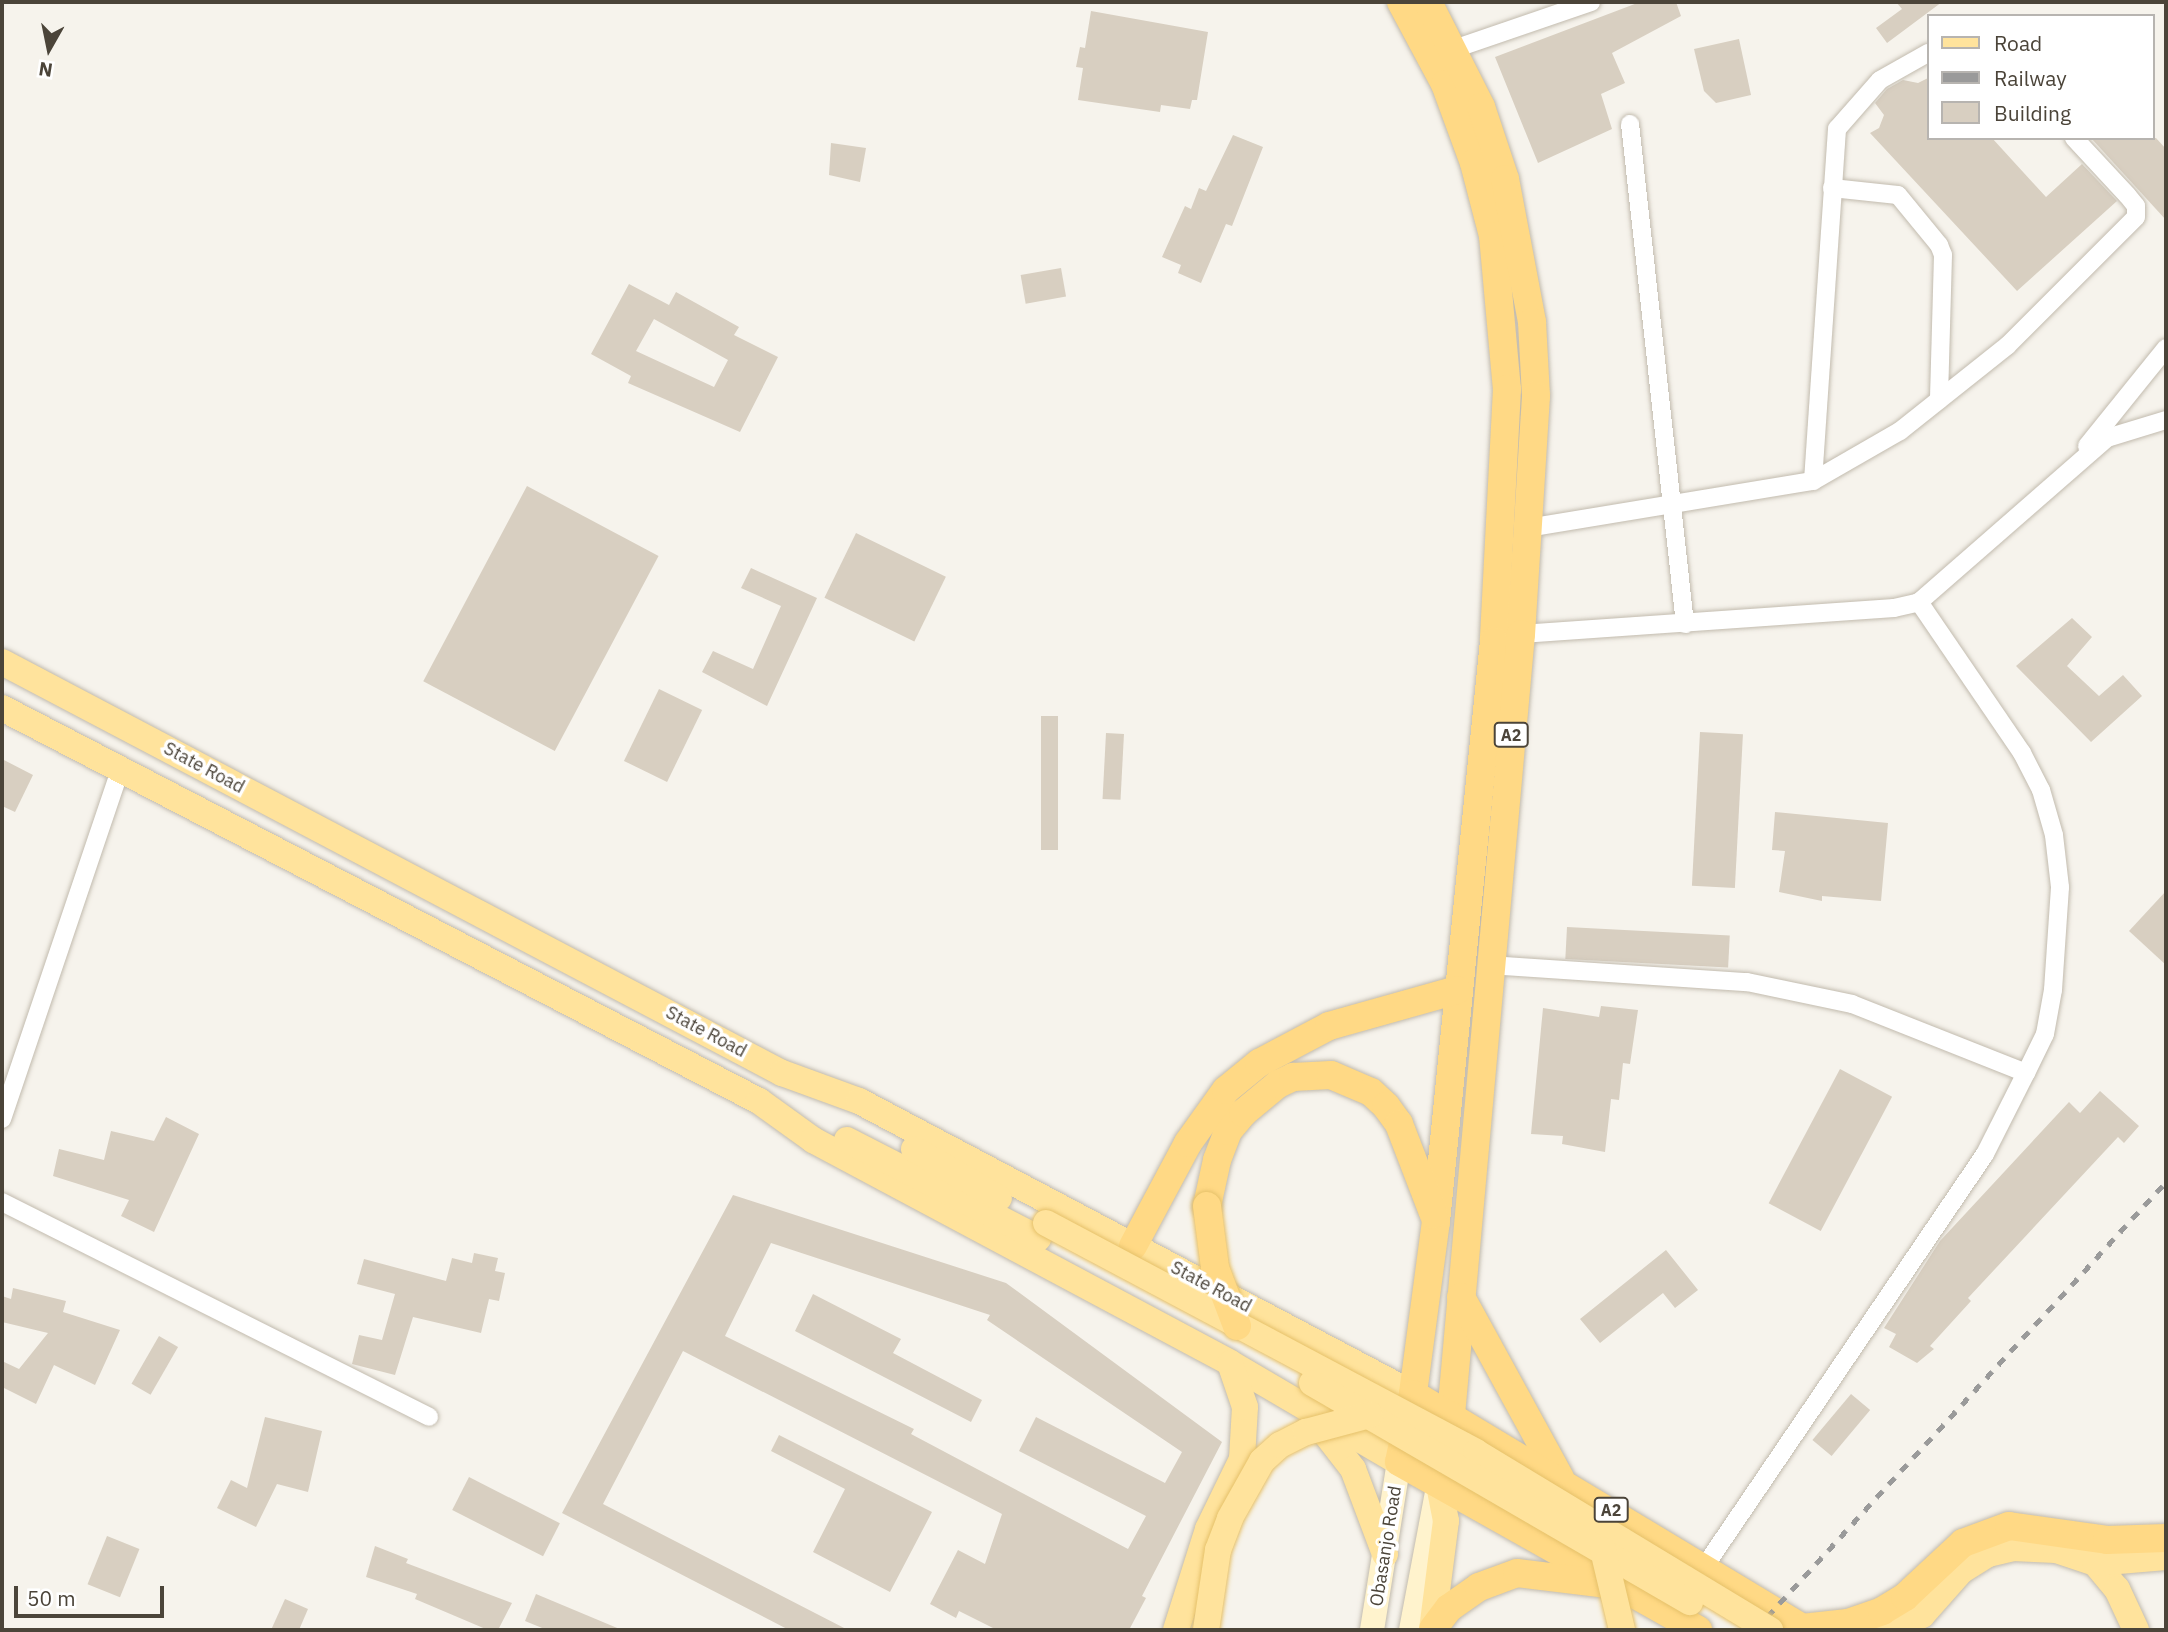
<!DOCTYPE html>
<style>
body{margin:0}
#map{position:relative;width:2168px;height:1632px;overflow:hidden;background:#f6f3ec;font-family:"IBM Plex Sans",sans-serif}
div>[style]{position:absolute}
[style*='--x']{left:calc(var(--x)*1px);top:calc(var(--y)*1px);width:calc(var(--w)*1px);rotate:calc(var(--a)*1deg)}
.building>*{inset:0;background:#d8cfc1;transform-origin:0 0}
.roads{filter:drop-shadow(0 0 2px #c2bbae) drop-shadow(0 0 2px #c2bbae)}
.minor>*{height:18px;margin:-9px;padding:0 9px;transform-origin:9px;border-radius:9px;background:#fff}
.secondary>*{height:24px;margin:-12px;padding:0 12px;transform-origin:12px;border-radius:12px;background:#fff3cd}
.primary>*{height:26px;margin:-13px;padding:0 13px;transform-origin:13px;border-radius:13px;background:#ffe39c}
.trunk>*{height:28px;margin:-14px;padding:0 14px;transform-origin:14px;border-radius:14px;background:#ffd985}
.rail>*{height:5px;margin-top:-2.5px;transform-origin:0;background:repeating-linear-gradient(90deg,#9a9a9a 0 9px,transparent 0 18px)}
.bridges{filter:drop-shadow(0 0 2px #e6c16a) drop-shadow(0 0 2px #e6c16a)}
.primary-bridge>*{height:26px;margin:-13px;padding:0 13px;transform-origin:13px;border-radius:13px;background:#ffe39c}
.trunk-bridge>*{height:28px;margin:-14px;padding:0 14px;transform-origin:14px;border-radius:14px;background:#ffd985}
span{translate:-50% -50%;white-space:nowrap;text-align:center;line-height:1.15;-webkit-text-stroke:7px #fff;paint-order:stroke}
.shield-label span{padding:2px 5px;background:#fff;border:2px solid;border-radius:5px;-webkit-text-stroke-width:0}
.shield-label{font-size:16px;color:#4b4439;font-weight:700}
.street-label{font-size:18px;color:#4b4439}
.frame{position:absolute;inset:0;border:4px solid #4b4439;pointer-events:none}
.legend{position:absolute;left:1927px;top:14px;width:228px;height:126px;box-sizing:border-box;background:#fff;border:2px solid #b7b4b0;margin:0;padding:9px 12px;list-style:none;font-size:21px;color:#4b4439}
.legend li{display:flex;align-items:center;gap:14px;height:35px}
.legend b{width:35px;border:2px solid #b7b4b0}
.north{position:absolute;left:14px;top:14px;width:70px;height:70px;-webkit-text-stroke:5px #fff;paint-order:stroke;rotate:189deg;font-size:19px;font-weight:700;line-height:28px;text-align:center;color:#4b4439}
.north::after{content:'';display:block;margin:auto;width:24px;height:32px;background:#4b4439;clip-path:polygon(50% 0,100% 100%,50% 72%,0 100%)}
.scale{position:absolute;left:14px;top:1586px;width:150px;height:32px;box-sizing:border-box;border:4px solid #4b4439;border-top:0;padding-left:9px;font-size:21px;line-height:24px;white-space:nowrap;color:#4b4439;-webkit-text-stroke:5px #fff;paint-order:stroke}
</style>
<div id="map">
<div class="building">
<div style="clip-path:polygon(1640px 2px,1676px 2px,1681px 16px,1612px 53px,1625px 83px,1601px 94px,1612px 129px,1538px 163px,1495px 57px)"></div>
<div style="clip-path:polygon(1896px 2px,1942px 2px,1887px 43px,1876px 28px,1902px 9px)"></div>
<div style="clip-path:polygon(1091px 11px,1208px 32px,1197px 100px,1192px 100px,1190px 109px,1161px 105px,1160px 112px,1078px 100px,1083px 68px,1076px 67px,1080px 47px,1085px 48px)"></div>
<div style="clip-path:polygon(1739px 39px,1751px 95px,1716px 103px,1704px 91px,1694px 49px)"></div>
<div style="clip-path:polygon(1928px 78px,1928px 138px,1992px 138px,2046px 197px,2082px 164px,2117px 201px,2017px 291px,1870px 133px,1879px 128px,1884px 115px,1875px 103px,1887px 89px,1903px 80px,1918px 83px)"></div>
<div style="clip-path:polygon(1233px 135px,1263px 147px,1232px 226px,1226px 224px,1201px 283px,1178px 273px,1181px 265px,1162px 257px,1185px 206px,1191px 209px,1199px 188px,1206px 191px)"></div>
<div style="clip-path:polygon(2091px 138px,2156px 138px,2166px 149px,2166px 220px)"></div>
<div style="clip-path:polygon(831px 143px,866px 148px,860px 182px,829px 175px)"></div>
<div style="left:1061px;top:268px;width:29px;height:41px;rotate:80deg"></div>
<div style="clip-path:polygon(evenodd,629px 284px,669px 305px,676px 292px,739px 327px,734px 335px,778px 357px,740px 432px,628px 383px,631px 376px,591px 354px,629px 284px,654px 319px,728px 360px,714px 387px,636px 351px,654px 319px)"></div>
<div style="left:527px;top:486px;width:149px;height:221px;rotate:28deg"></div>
<div style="left:856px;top:533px;width:100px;height:72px;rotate:26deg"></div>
<div style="clip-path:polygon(751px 568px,817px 598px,767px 706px,702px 672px,713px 651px,753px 669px,781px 606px,741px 588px)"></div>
<div style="clip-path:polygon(2072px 618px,2092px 637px,2067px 666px,2099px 696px,2123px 675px,2142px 696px,2091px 742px,2016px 666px)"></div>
<div style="left:659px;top:689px;width:48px;height:80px;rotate:26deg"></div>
<div style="left:1041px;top:716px;width:17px;height:134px"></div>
<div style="left:1700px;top:732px;width:43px;height:154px;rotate:3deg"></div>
<div style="left:1106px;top:733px;width:18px;height:66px;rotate:3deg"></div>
<div style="clip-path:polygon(2px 759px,33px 775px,15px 812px,2px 806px)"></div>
<div style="clip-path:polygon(1775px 812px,1888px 823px,1881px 901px,1822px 896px,1822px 901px,1779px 892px,1785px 851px,1772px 850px)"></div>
<div style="clip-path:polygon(2166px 891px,2166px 965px,2129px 931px)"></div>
<div style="left:1567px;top:927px;width:163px;height:32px;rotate:3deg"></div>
<div style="clip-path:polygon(1601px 1006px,1638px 1010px,1630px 1064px,1623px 1063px,1619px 1100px,1611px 1099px,1605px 1152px,1562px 1144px,1563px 1136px,1531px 1134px,1543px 1008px,1599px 1017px)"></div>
<div style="left:1840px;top:1069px;width:59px;height:152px;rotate:28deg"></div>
<div style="clip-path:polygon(2100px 1091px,2139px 1126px,2124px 1143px,2118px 1137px,1968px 1298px,1971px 1301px,1930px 1346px,1934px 1349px,1917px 1363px,1889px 1347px,1896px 1334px,1884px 1328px,1940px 1241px,2069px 1102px,2080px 1113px)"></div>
<div style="clip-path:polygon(166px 1117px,199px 1134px,154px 1232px,121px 1216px,129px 1200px,53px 1176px,59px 1149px,104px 1160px,111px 1131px,154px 1141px)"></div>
<div style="clip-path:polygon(evenodd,733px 1195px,1006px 1283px,1222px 1442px,1142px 1596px,1146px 1598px,1129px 1630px,997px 1630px,959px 1611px,956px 1618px,930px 1604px,958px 1550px,985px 1564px,1002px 1514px,683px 1351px,603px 1504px,848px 1630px,789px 1630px,562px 1513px,733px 1195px,771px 1243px,990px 1315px,987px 1320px,1182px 1452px,1165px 1483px,1036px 1417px,1019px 1451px,1146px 1516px,1128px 1549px,911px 1434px,914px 1429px,725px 1336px,771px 1243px)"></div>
<div style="clip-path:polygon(1666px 1250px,1698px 1290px,1675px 1308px,1663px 1293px,1600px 1343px,1580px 1319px)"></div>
<div style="clip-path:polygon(474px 1253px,498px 1258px,495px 1271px,505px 1273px,499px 1301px,489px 1299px,481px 1333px,413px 1317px,395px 1375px,352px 1364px,359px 1335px,382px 1340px,395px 1294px,357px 1284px,364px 1259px,446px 1281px,452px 1258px,472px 1263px)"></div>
<div style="clip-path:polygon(13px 1288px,66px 1301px,63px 1312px,120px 1330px,95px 1385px,54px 1365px,36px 1404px,2px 1387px,2px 1361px,19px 1369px,48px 1333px,2px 1322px,2px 1296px,11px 1299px)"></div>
<div style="clip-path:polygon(813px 1294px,901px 1339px,893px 1353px,982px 1400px,971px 1422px,795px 1331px)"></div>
<div style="left:159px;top:1336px;width:22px;height:55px;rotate:30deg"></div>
<div style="left:1851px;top:1394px;width:25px;height:60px;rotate:40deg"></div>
<div style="clip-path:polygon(265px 1417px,322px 1431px,308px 1492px,277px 1484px,256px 1527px,217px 1508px,231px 1480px,247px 1488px)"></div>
<div style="clip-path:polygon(779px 1435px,932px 1512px,890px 1592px,813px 1552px,845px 1489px,771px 1451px)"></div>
<div style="left:469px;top:1477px;width:102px;height:37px;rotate:27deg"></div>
<div style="left:107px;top:1536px;width:35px;height:52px;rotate:22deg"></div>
<div style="clip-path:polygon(375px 1546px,408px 1559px,406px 1563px,512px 1603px,498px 1630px,488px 1630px,415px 1599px,417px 1594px,366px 1577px)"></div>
<div style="clip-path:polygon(536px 1594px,622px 1630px,547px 1630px,525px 1621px)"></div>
<div style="clip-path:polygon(285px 1599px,308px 1609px,299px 1630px,271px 1630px)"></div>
</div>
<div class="roads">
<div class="minor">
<div style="--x:1454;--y:49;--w:145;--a:-18.9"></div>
<div style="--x:1630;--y:124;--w:503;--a:83.72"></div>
<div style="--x:1832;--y:188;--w:66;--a:6.1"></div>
<div style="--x:1898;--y:195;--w:65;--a:50.6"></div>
<div style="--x:1939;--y:245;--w:11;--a:68"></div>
<div style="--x:1943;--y:255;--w:145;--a:91.6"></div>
<div style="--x:2087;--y:446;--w:126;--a:-51.1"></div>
<div style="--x:1813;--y:481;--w:353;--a:-86.1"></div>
<div style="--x:1837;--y:129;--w:65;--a:-48.7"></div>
<div style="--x:1880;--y:80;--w:55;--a:-29.4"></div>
<div style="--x:1528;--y:528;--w:289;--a:-9.4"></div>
<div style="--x:1813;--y:481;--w:100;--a:-29.9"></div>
<div style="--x:1900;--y:431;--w:137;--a:-38.5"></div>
<div style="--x:2007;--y:346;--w:182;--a:-45"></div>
<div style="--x:2136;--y:217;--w:11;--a:-90"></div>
<div style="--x:2136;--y:206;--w:14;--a:-129"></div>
<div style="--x:2127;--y:195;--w:78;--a:-132.9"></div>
<div style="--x:1521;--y:634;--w:374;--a:-4"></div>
<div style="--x:1894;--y:608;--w:26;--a:-13"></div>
<div style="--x:1919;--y:602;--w:249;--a:-41.1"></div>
<div style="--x:2107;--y:438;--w:62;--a:-17"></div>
<div style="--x:1489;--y:965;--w:259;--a:3.8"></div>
<div style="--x:1747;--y:982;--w:107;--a:11.8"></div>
<div style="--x:1852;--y:1004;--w:187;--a:21.6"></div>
<div style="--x:2026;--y:1073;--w:43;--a:-64"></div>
<div style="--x:2045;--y:1034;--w:45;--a:-79.7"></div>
<div style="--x:2053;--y:990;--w:103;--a:-86.1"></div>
<div style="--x:2060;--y:887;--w:52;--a:-96.6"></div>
<div style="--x:2054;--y:835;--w:47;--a:-106.1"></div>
<div style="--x:2041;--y:790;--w:42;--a:-117.2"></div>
<div style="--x:2022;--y:753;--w:183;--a:-124.3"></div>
<div style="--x:2;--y:1119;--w:368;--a:-71.3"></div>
<div style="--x:2;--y:1202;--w:478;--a:26.7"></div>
<div style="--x:1705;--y:1566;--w:498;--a:-55.8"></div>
<div style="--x:1985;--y:1154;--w:91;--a:-63.2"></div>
</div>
<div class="secondary">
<div style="--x:1372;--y:1630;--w:170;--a:-80.9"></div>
<div style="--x:1411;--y:1630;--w:146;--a:-79.3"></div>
</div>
<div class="primary">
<div style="--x:2;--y:662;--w:882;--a:27.79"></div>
<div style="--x:782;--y:1073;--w:82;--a:20"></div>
<div style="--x:859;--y:1101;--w:627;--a:27.87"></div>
<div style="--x:2;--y:708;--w:853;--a:27.44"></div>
<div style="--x:759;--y:1101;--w:67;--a:35.8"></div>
<div style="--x:813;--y:1140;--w:473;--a:28.1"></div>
<div style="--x:1230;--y:1363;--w:196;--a:30.4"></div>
<div style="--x:847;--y:1140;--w:215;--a:27.2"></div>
<div style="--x:914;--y:1149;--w:98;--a:30"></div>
<div style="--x:1318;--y:1424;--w:57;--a:52.1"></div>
<div style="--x:1353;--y:1469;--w:91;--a:69.4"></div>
<div style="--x:2095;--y:1563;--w:34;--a:50"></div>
<div style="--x:2117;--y:1589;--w:45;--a:65.1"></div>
<div style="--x:1176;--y:1630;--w:106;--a:-72.4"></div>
<div style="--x:1208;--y:1529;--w:78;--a:-64.1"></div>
<div style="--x:1242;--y:1459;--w:52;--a:-86.7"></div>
<div style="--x:1245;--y:1407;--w:46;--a:-108.8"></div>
<div style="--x:1432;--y:1630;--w:110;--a:-82.7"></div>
<div style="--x:1446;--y:1521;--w:37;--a:-101"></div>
<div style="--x:1882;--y:1630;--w:43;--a:-20.6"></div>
<div style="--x:1922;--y:1615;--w:59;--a:-48.4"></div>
<div style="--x:1961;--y:1571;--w:32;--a:-32"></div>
<div style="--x:1988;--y:1554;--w:26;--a:-13"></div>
<div style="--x:2013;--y:1548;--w:43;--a:2.7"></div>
<div style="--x:2056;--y:1550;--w:41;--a:18.4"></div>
<div style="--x:2095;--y:1563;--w:71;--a:-4.8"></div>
</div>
<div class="trunk">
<div style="--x:1401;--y:2;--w:93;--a:61.8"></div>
<div style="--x:1445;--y:84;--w:84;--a:69.8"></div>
<div style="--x:1474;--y:163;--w:75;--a:75.4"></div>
<div style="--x:1493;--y:236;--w:154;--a:84.8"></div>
<div style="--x:1507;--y:389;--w:252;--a:93"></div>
<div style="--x:1494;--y:641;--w:583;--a:95.71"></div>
<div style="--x:1436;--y:1221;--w:175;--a:97.6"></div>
<div style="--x:1413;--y:1394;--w:69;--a:101.6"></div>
<div style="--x:1399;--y:1462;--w:343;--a:29.3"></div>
<div style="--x:1428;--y:2;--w:118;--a:63.2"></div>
<div style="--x:1481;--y:107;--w:76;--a:71.6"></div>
<div style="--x:1505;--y:179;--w:146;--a:79.3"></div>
<div style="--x:1532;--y:322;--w:74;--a:86.9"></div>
<div style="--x:1536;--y:396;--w:238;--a:93.6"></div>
<div style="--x:1521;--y:634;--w:784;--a:95.12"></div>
<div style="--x:1451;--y:1415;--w:44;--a:100.5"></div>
<div style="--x:1207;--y:1206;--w:47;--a:-77.7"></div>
<div style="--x:1217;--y:1160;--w:31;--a:-69"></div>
<div style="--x:1228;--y:1131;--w:23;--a:-50"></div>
<div style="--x:1243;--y:1113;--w:45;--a:-39.6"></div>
<div style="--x:1278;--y:1084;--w:17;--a:-25"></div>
<div style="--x:1293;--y:1077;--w:38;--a:-3"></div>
<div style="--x:1331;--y:1075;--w:43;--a:23"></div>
<div style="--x:1371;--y:1092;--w:21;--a:43"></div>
<div style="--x:1386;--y:1106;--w:22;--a:54"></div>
<div style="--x:1399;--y:1124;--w:97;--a:69"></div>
<div style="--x:1133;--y:1246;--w:117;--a:-61.9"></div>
<div style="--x:1188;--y:1143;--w:65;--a:-54.4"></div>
<div style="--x:1226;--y:1090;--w:43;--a:-39.3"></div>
<div style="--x:1259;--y:1063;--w:79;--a:-27.9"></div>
<div style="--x:1329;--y:1026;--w:133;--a:-15.7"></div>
<div style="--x:1461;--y:1297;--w:206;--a:61.3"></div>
<div style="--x:1413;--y:1394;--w:458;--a:31"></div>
<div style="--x:1802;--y:1628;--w:46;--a:-6.2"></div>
<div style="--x:1848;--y:1623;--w:36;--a:-19"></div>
<div style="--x:1882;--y:1611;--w:27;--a:-31"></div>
<div style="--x:1905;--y:1597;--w:79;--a:-43"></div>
<div style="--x:1963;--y:1543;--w:49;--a:-20.3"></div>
<div style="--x:2009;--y:1526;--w:99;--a:8.1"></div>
<div style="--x:2107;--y:1540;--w:59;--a:-1.9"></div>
<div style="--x:1433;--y:1629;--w:26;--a:-53"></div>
<div style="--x:1449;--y:1608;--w:37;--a:-35"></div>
<div style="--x:1479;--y:1587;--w:40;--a:-20.2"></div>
<div style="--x:1517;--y:1573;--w:83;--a:7"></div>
</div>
</div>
<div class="rail">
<div style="--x:1755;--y:1630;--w:608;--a:-47.47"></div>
</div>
<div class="bridges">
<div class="primary-bridge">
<div style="--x:1046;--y:1223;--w:487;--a:28"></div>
<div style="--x:1476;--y:1452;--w:344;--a:31.2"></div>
<div style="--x:1312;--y:1383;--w:437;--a:30.1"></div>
<div style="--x:1603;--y:1550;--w:82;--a:76.6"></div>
<div style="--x:1206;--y:1630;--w:81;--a:-81.5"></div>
<div style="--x:1218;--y:1550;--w:34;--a:-69"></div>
<div style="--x:1230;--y:1518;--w:65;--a:-60.7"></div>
<div style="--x:1262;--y:1461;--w:24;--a:-42"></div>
<div style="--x:1280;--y:1445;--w:29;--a:-27"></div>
<div style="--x:1306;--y:1432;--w:66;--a:-14.9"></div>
</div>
<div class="trunk-bridge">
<div style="--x:1207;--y:1206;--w:63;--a:82.6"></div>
<div style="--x:1215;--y:1268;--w:62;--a:69.2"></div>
</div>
</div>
<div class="shield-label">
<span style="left:1511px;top:735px">A2</span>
<span style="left:1611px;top:1510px">A2</span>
</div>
<div class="street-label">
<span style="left:204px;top:768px;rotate:28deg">State Road</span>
<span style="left:706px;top:1032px;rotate:28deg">State Road</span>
<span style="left:1211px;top:1287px;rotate:28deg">State Road</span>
<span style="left:1386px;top:1546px;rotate:-81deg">Obasanjo Road</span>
</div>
<div class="frame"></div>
<ul class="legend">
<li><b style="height:9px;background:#ffe39c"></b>Road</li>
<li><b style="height:9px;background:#9a9a9a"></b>Railway</li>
<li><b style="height:19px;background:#d8cfc1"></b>Building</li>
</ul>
<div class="north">N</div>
<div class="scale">50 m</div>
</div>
